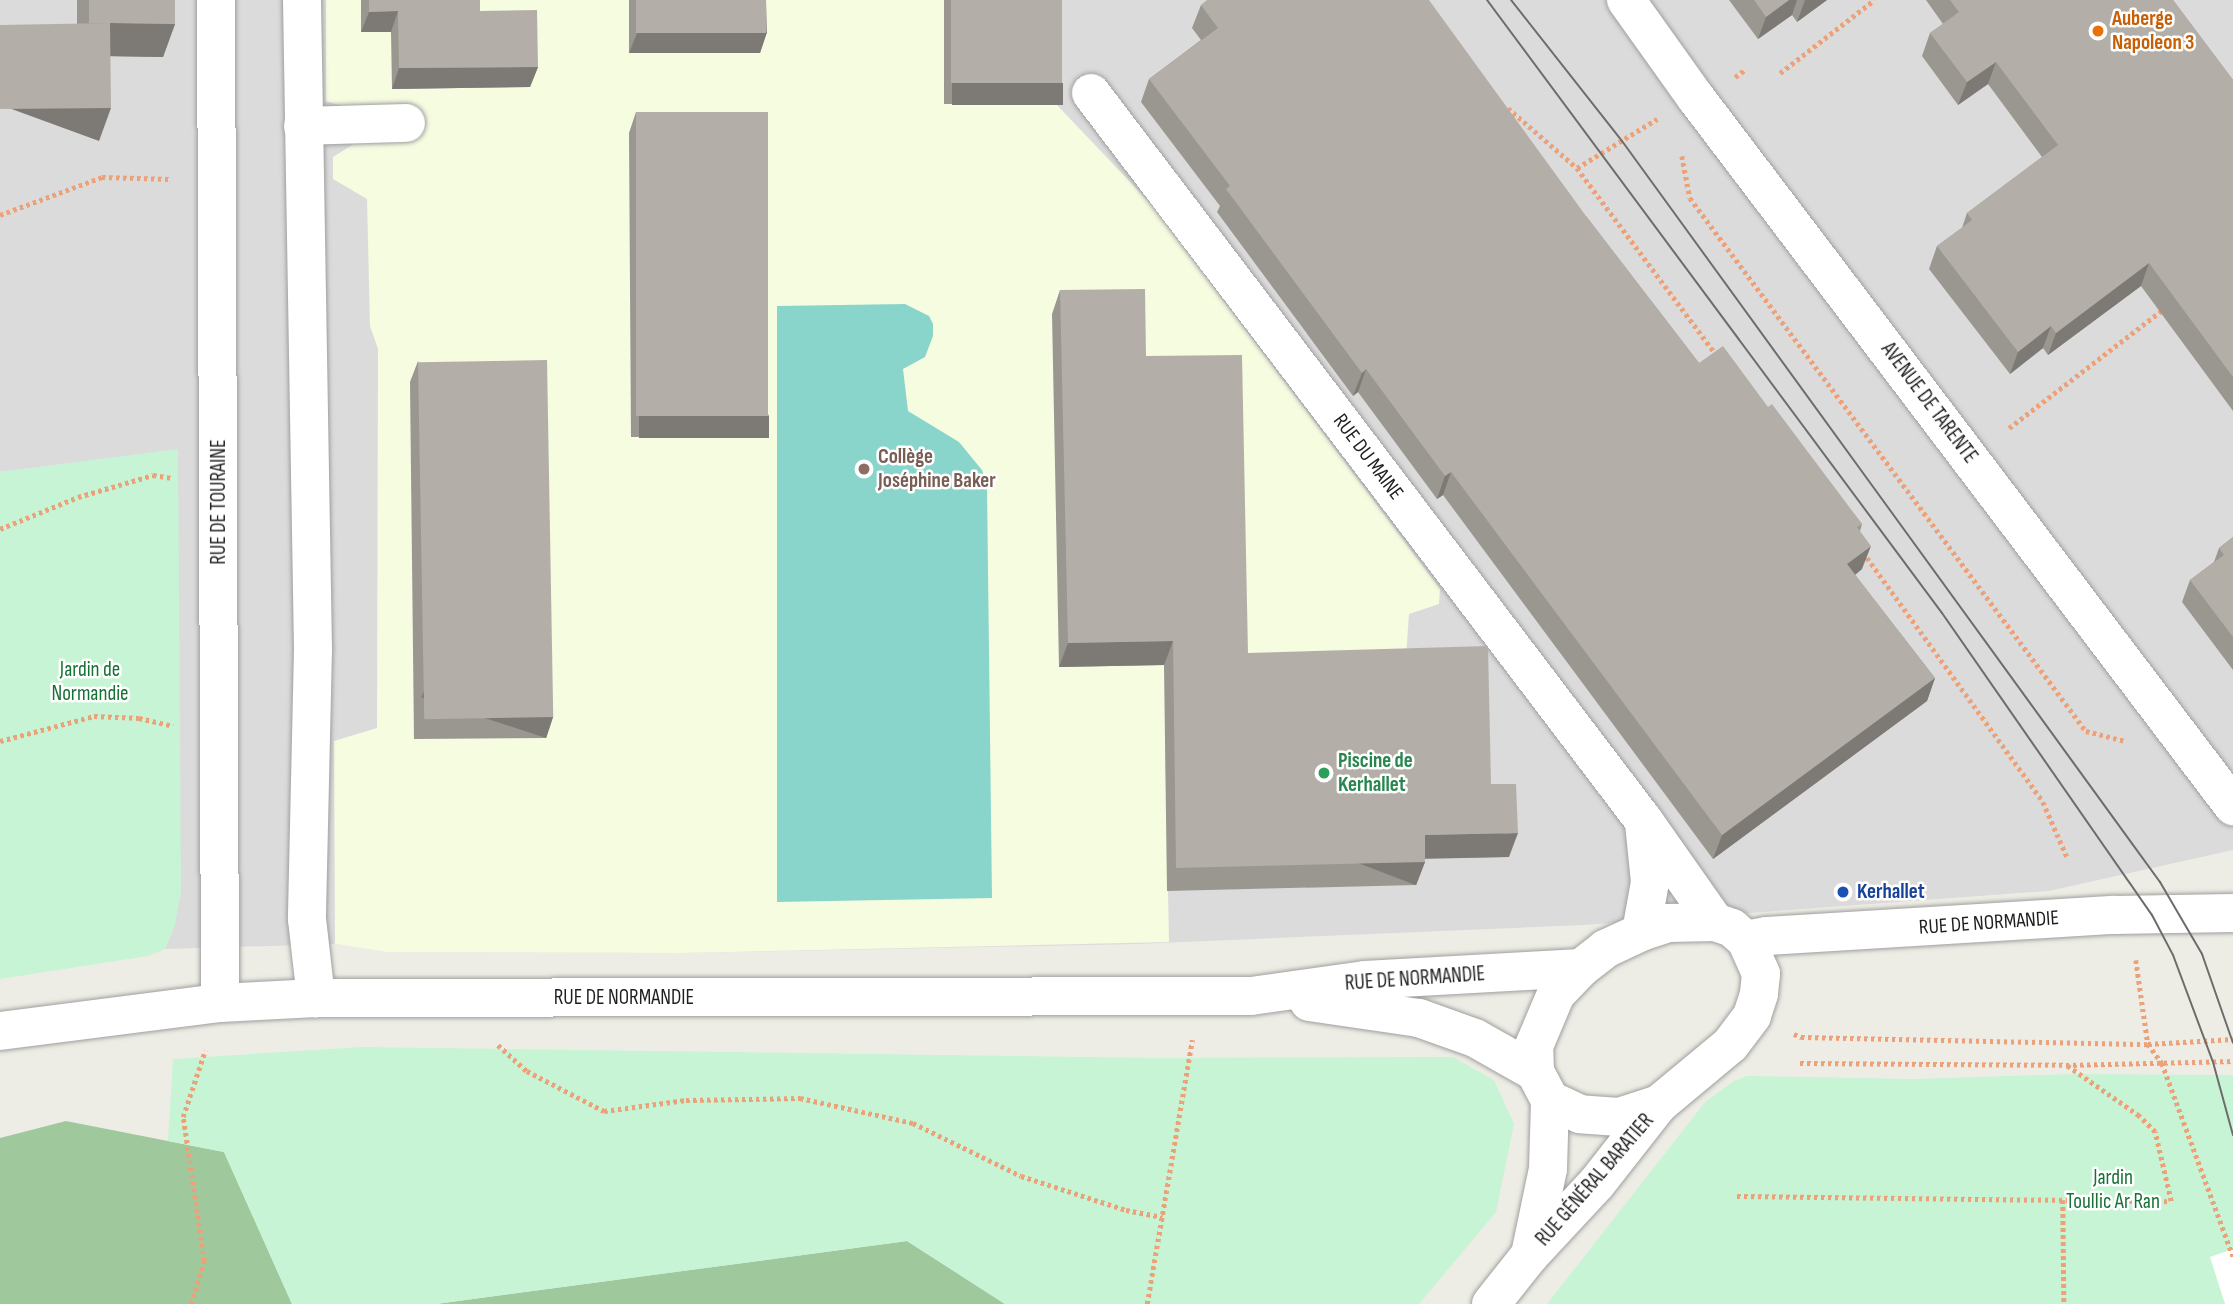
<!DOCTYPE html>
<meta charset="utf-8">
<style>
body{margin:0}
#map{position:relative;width:2233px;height:1304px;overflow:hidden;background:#eeede5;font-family:"Sofia Sans Condensed",sans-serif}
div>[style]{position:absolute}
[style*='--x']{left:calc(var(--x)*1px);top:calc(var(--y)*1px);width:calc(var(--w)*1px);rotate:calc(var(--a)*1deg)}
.residential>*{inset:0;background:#dcdbdb}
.education>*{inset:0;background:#f5fce0}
.forest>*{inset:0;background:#9fc99d}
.park>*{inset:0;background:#c6f4d5}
.pitch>*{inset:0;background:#8ad5cb}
.pier>*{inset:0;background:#fff}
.path>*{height:4.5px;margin-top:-2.25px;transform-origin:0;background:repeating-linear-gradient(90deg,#eca178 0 3.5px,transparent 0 7px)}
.roads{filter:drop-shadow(0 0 2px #9f9f9f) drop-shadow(0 0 2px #9f9f9f)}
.minor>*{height:38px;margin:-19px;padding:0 19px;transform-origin:19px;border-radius:19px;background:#fff}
.tram>*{height:2px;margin:-1px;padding:0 1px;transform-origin:1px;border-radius:1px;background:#6c6c6c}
.wall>*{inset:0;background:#9a9690;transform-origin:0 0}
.shaded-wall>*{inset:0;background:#7d7a76;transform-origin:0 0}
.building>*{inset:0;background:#b3afa8;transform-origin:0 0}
.dots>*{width:19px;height:19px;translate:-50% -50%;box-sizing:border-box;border:4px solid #fff;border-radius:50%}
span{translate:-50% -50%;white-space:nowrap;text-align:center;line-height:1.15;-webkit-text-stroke:5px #fff;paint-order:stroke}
.food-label{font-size:21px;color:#c56008;font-weight:700}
.left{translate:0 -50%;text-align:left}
.street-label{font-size:21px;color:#1e1e1e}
.education-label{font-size:21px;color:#785e54;font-weight:700}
.park-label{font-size:21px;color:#167135}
.leisure-label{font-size:21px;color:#27864d;font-weight:700}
.transit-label{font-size:21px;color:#164399;font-weight:700}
</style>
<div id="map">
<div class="residential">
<div style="clip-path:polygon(0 0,2233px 0,2233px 850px,2049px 891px,1584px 925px,1137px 944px,682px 953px,386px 952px,335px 944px,165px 949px,175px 925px,177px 450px,0 472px)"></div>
</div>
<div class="education">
<div style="clip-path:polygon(326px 0,1053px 0,1056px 104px,1152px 205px,1440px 589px,1439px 604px,1409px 614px,1405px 671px,1165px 739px,1169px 942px,682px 953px,386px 952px,335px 944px,334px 741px,377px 728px,378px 349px,370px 326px,367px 199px,333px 179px,333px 157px,360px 140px,361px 112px,326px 101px)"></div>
</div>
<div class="forest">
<div style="clip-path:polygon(66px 1121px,224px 1152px,292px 1304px,0 1304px,0 1138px)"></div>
<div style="clip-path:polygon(907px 1241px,1005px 1304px,436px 1304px)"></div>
</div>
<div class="park">
<div style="clip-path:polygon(178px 449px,181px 891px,175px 925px,165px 949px,148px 956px,0 979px,0 472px)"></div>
<div style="clip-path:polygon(361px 1047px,1157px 1058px,1453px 1057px,1494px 1080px,1514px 1124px,1496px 1212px,1419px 1304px,1005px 1304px,907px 1241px,436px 1304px,292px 1304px,224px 1152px,168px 1141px,173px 1059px)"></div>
<div style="clip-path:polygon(2074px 1074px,2233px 1075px,2233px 1304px,1547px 1304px,1706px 1101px,1734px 1081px,1747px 1076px,1913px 1079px)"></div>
</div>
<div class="pitch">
<div style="clip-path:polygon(905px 304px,929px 316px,933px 324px,933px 336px,925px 357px,903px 369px,908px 411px,959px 442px,982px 470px,987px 487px,992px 898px,777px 902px,777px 306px)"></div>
</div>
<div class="pier">
<div style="clip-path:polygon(2233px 1249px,2233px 1304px,2225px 1304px,2210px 1257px)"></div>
</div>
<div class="path">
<div style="--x:1780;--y:73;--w:119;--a:-37.8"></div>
<div style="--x:1735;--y:77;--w:14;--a:-36"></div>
<div style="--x:1508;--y:108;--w:91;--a:41"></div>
<div style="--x:1577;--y:168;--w:236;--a:53.3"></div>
<div style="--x:1682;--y:156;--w:43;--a:79.2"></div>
<div style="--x:1690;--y:198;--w:664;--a:53.39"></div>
<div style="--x:2086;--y:731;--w:40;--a:14.4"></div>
<div style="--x:1577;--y:168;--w:94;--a:-31.5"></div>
<div style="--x:0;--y:215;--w:109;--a:-20.4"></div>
<div style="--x:102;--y:177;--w:69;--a:1.7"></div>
<div style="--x:2009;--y:428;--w:193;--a:-37.6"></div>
<div style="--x:0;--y:529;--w:84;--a:-22.3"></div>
<div style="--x:78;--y:497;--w:78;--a:-16.3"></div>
<div style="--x:153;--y:475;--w:20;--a:9"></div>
<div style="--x:1863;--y:552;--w:308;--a:54.2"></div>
<div style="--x:2043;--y:802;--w:60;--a:66.4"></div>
<div style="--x:0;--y:741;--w:97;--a:-14.9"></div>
<div style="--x:94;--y:716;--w:45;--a:2.5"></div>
<div style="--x:139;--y:718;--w:35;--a:13"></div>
<div style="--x:2136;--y:960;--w:85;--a:81.9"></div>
<div style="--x:2148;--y:1044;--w:24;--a:54"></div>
<div style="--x:2162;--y:1063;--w:206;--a:69.8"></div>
<div style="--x:1794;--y:1034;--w:8;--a:23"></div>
<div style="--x:1801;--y:1037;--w:347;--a:1.2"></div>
<div style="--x:2148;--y:1044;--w:85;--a:-3.4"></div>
<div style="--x:498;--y:1045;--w:39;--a:42"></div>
<div style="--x:527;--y:1071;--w:87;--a:27.5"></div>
<div style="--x:604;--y:1111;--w:83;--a:-7.6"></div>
<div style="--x:686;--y:1100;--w:114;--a:-1"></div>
<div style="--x:800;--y:1098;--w:116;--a:12.5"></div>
<div style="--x:913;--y:1123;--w:120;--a:26.1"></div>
<div style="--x:1021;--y:1176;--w:110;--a:17.9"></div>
<div style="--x:1126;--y:1210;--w:37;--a:11"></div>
<div style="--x:1800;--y:1063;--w:266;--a:0.4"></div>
<div style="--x:2066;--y:1065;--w:167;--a:-1.4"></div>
<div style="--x:1737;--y:1196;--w:434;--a:0.7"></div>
<div style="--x:2171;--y:1201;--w:71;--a:-103.1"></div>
<div style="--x:2155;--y:1132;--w:23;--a:-135"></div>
<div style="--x:2139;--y:1116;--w:89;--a:-145.1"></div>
<div style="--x:2063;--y:1200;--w:104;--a:89.4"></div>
<div style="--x:191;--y:1304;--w:45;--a:-73.2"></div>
<div style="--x:204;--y:1261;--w:146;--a:-98.3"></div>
<div style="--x:183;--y:1117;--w:70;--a:-71.6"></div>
<div style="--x:1147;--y:1304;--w:268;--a:-80.3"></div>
</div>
<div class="roads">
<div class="minor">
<div style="--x:216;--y:0;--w:1003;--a:89.77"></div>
<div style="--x:302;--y:0;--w:649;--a:89.03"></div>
<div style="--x:313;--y:649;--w:270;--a:91.3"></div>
<div style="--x:307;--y:919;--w:80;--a:83.5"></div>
<div style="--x:1626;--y:0;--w:120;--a:54.5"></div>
<div style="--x:1696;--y:98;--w:889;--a:52.82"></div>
<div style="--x:1091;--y:93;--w:914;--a:52.78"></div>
<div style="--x:1644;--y:821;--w:123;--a:54.9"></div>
<div style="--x:303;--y:126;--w:103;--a:-1.7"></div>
<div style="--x:1715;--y:922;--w:18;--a:19"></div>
<div style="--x:1732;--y:928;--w:18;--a:41"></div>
<div style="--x:1746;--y:940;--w:37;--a:66"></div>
<div style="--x:1761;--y:974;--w:20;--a:96"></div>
<div style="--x:1759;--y:994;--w:23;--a:108"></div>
<div style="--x:1752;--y:1016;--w:36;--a:127"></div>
<div style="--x:1730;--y:1045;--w:92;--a:140.3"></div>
<div style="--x:1659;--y:1104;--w:42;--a:162"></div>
<div style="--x:1619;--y:1117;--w:39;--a:-176"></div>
<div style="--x:1580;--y:1114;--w:33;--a:-155"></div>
<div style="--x:1550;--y:1100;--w:32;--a:-118"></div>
<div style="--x:1535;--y:1072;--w:26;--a:-92"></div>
<div style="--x:1534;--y:1046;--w:56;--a:-67.1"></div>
<div style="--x:1556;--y:994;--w:36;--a:-46"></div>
<div style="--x:1581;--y:968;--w:31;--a:-38"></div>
<div style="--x:1605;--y:949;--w:40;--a:-25"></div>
<div style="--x:1641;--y:932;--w:29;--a:-18"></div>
<div style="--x:1669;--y:923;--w:46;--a:-1.2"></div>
<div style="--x:1641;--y:932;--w:51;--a:-79.8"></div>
<div style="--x:1650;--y:882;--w:59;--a:-95.8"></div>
<div style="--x:1746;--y:940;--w:21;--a:-11"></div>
<div style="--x:1767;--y:936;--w:348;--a:-3.5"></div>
<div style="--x:2114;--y:915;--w:119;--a:-1"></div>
<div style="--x:1309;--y:1002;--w:111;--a:8.3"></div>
<div style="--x:1419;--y:1018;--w:59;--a:19.7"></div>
<div style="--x:1475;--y:1038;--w:69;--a:29.5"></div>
<div style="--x:0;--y:1031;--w:222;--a:-7.3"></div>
<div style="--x:220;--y:1003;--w:96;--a:-3"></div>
<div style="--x:316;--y:998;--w:935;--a:-0.12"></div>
<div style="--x:1251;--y:996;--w:115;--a:-8"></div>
<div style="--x:1365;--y:980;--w:216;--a:-3.2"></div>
<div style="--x:1530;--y:1255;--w:88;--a:-78.2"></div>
<div style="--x:1548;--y:1169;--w:69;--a:-88.3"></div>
<div style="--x:1491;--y:1304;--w:63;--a:-51.5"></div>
<div style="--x:1530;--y:1255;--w:98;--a:-47.1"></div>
<div style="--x:1597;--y:1183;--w:100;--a:-51.9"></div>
</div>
</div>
<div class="tram">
<div style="--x:1487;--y:0;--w:763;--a:53.42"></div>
<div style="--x:1942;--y:613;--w:368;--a:55.2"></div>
<div style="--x:2152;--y:915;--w:45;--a:62.3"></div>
<div style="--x:2173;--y:955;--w:114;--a:69.5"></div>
<div style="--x:2213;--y:1062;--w:76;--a:74.7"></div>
<div style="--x:1511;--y:0;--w:179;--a:51.8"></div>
<div style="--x:1622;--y:141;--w:916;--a:54.02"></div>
<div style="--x:2160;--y:882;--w:83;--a:59.7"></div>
<div style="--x:2202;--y:954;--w:94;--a:70.8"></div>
</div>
<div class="wall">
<div style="clip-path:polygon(77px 0,175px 0,175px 24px,163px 57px,110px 56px,99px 141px,77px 24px)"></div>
<div style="clip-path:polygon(361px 0,480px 0,480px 11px,538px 67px,530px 87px,392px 89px,391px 32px,361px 32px)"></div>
<div style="clip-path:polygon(629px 0,766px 0,767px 32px,760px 53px,629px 53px)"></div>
<div style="left:944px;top:0;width:118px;height:104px"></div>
<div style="clip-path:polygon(1729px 0,1827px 0,1797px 22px,1792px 15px,1758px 39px)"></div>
<div style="clip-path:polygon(1926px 0,2173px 0,2233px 80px,2233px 411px,2141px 286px,2048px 355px,2043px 348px,2010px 374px,1929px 269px,1937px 246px,1962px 228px,1967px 213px,2042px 157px,1988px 84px,1958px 105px,1922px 56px,1930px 33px,1943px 24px)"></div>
<div style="clip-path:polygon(1201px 5px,1586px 216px,1699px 363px,1768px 407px,1862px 524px,1860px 531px,1862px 569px,1855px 575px,1935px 678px,1927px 701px,1713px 859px,1443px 495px,1437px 499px,1358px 392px,1353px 396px,1217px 212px,1220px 206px,1141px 102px,1149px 79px,1201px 40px,1192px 28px)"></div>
<div style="clip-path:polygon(636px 112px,769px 416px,762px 437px,631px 437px,629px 133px)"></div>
<div style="clip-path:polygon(1060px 290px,1146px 356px,1248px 653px,1491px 784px,1509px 857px,1425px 858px,1425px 862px,1416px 885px,1167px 891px,1164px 665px,1059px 667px,1052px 314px)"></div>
<div style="clip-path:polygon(418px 361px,553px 717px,546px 738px,414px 739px,410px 382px)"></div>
<div style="clip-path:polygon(2233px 537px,2233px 670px,2182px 602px,2190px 580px,2214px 562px,2219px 548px)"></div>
</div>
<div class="shaded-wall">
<div style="clip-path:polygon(1789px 0,1797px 0,1792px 15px,1758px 39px,1766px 17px)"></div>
<div style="clip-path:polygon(1805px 0,1827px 0,1797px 22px)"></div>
<div style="clip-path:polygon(398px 11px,391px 32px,361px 32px,369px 12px)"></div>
<div style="clip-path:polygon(110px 23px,175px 24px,163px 57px,98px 56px)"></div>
<div style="clip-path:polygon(767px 32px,760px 53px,629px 53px,637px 33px)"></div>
<div style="clip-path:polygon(1996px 62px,1988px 84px,1958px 105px,1967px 82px)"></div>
<div style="clip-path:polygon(538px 67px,530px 87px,392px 89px,399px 68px)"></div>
<div style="left:952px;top:83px;width:111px;height:22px"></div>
<div style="left:111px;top:108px;width:35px;height:111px;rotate:110deg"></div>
<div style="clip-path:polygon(2149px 263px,2141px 286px,2048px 355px,2056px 333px)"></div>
<div style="clip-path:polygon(2051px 326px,2043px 348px,2010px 374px,2018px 352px)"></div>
<div style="clip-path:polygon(1366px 369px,1358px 392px,1353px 396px,1362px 373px)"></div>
<div style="left:639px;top:416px;width:130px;height:22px"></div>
<div style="clip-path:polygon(1451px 472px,1443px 495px,1437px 499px,1445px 476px)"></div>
<div style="clip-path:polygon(1871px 546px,1862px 569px,1839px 588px,1847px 564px)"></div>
<div style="clip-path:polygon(1173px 641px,1164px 665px,1059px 667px,1068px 643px)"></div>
<div style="clip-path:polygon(1935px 678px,1927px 701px,1713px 859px,1722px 835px)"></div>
<div style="left:553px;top:717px;width:22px;height:131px;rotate:108deg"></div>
<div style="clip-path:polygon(1518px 833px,1509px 857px,1417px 859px,1425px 835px)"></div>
<div style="left:1425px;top:862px;width:25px;height:249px;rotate:111deg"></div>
</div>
<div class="building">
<div style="clip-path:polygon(89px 0,175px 0,175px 24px,110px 23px,111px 108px,0 109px,0 25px,110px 23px,89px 23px)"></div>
<div style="clip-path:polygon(369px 0,480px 0,480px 11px,537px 10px,538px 67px,399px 68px,398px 11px,369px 12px)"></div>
<div style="left:636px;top:0;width:130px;height:33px"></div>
<div style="left:951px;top:0;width:111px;height:83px"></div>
<div style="clip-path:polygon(1207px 0,1429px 0,1586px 216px,1699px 363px,1723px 346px,1768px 407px,1772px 404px,1862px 524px,1857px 527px,1871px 546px,1847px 564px,1935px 678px,1722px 835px,1451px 472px,1445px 476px,1366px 369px,1362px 373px,1226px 189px,1230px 186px,1149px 79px,1218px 28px,1201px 5px)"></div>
<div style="clip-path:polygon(1754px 0,1789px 0,1766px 17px)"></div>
<div style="clip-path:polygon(1950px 0,2173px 0,2233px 80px,2233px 377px,2149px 263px,2056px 333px,2051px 326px,2018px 352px,1937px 246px,1972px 220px,1967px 213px,2058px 145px,1996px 62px,1967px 82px,1930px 33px,1959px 12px)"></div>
<div style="left:636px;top:112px;width:132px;height:304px"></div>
<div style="clip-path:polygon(1145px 289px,1146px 356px,1242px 355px,1248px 653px,1488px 646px,1491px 784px,1516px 784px,1518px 833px,1425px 835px,1425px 862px,1176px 868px,1173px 641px,1068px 643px,1060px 290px)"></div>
<div style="left:547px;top:360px;width:357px;height:129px;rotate:89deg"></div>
<div style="clip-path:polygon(2233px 537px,2233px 637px,2190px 580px,2224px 555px,2219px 548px)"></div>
</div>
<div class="dots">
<div style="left:2098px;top:31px;background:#e8710a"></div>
<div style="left:864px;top:469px;background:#8d6e63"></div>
<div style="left:1324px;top:773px;background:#2e9e5b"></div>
<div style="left:1843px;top:892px;background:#1a4fb4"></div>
</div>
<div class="food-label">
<span class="left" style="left:2112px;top:31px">Auberge<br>Napoleon 3</span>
</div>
<div class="street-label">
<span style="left:1929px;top:403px;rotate:53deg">AVENUE DE TARENTE</span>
<span style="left:1368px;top:457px;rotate:53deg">RUE DU MAINE</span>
<span style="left:219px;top:502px;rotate:-90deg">RUE DE TOURAINE</span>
<span style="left:1989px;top:923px;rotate:-4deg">RUE DE NORMANDIE</span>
<span style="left:1415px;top:979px;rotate:-4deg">RUE DE NORMANDIE</span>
<span style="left:624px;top:998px">RUE DE NORMANDIE</span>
<span style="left:1595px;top:1180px;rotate:-49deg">RUE GÉNÉRAL BARATIER</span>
</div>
<div class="education-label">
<span class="left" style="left:878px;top:469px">Collège<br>Joséphine Baker</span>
</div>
<div class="park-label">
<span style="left:90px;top:682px">Jardin de<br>Normandie</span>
<span style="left:2113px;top:1190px">Jardin<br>Toullic Ar Ran</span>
</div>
<div class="leisure-label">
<span class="left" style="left:1338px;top:773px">Piscine de<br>Kerhallet</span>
</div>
<div class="transit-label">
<span class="left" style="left:1857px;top:892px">Kerhallet</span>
</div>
</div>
